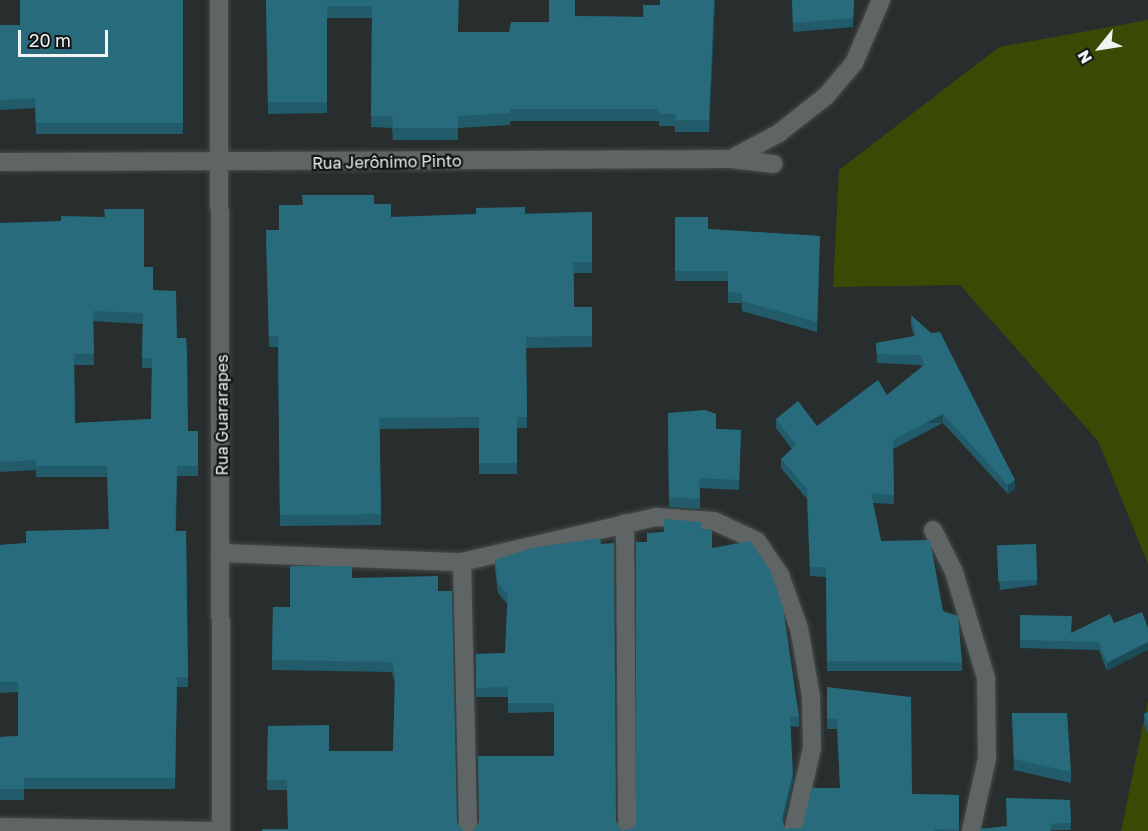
<!DOCTYPE html>
<meta charset="utf-8">
<style>
body{margin:0}
#map{position:relative;width:1148px;height:831px;overflow:hidden;background:#282e2d;font-family:"Golos Text",sans-serif}
div>[style]{position:absolute}
[style*='--x']{left:calc(var(--x)*1px);top:calc(var(--y)*1px);width:calc(var(--w)*1px);rotate:calc(var(--a)*1deg)}
.green>*{inset:0;background:#384a04}
.roads{filter:drop-shadow(0 0 2px #464b4a) drop-shadow(0 0 2px #464b4a)}
.street>*{height:18px;margin:-9px;padding:0 9px;transform-origin:9px;border-radius:9px;background:#5e6564}
.wall>*{inset:0;background:#225c6b}
.shaded-wall>*{inset:0;background:#1b4b57;transform-origin:0 0}
.building>*{inset:0;background:#276b7c;transform-origin:0 0}
span{translate:-50% -50%;white-space:nowrap;text-align:center;line-height:1.15;-webkit-text-stroke:4.5px #121515;paint-order:stroke}
.street-label{font-size:16px;color:#f0f4f3}
.north{position:absolute;left:1070px;top:18px;width:60px;height:60px;-webkit-text-stroke:4px #121515;paint-order:stroke;rotate:240deg;font-size:16px;font-weight:700;line-height:24px;text-align:center;color:#f0f4f3}
.north::after{content:'';display:block;margin:auto;width:21px;height:27px;background:#f0f4f3;clip-path:polygon(50% 0,100% 100%,50% 72%,0 100%)}
.scale{position:absolute;left:18px;top:30px;width:90px;height:27px;box-sizing:border-box;border:3px solid #f0f4f3;border-top:0;padding-left:8px;font-size:18px;line-height:21px;white-space:nowrap;color:#f0f4f3;-webkit-text-stroke:4px #121515;paint-order:stroke}
</style>
<div id="map">
<div class="green">
<div style="clip-path:polygon(1148px 20px,1148px 564px,1098px 441px,960px 285px,833px 287px,839px 170px,999px 47px)"></div>
<div style="clip-path:polygon(1148px 700px,1148px 831px,1121px 831px)"></div>
</div>
<div class="roads">
<div class="street">
<div style="--x:219;--y:0;--w:831;--a:89.86"></div>
<div style="--x:731;--y:159;--w:55;--a:-28.4"></div>
<div style="--x:779;--y:133;--w:60;--a:-38.2"></div>
<div style="--x:826;--y:96;--w:43;--a:-49.7"></div>
<div style="--x:854;--y:63;--w:69;--a:-66.8"></div>
<div style="--x:0;--y:162;--w:731;--a:-0.24"></div>
<div style="--x:731;--y:159;--w:43;--a:6.6"></div>
<div style="--x:625;--y:523;--w:308;--a:89.6"></div>
<div style="--x:933;--y:530;--w:47;--a:63.4"></div>
<div style="--x:954;--y:572;--w:111;--a:73.2"></div>
<div style="--x:986;--y:678;--w:80;--a:89.3"></div>
<div style="--x:987;--y:758;--w:75;--a:102.4"></div>
<div style="--x:223;--y:553;--w:239;--a:2.2"></div>
<div style="--x:462;--y:562;--w:199;--a:-13.1"></div>
<div style="--x:656;--y:517;--w:58;--a:3.9"></div>
<div style="--x:714;--y:521;--w:47;--a:24.9"></div>
<div style="--x:757;--y:541;--w:41;--a:55.9"></div>
<div style="--x:780;--y:575;--w:56;--a:70.3"></div>
<div style="--x:799;--y:628;--w:69;--a:80"></div>
<div style="--x:811;--y:696;--w:52;--a:88.9"></div>
<div style="--x:812;--y:748;--w:85;--a:102.9"></div>
<div style="--x:462;--y:562;--w:269;--a:88.7"></div>
<div style="--x:0;--y:827;--w:214;--a:1.1"></div>
</div>
</div>
<div class="wall">
<div style="clip-path:polygon(183px 0,183px 134px,36px 134px,35px 108px,0 110px,0 25px,20px 25px)"></div>
<div style="clip-path:polygon(266px 0,459px 0,458px 32px,509px 32px,549px 22px,575px 16px,643px 17px,643px 5px,660px 5px,660px 0,715px 0,709px 132px,675px 132px,675px 126px,659px 126px,659px 121px,510px 121px,510px 125px,458px 128px,458px 140px,393px 140px,392px 128px,371px 127px,372px 18px,327px 18px,327px 113px,268px 114px)"></div>
<div style="clip-path:polygon(792px 0,854px 0,853px 27px,793px 32px)"></div>
<div style="clip-path:polygon(374px 204px,391px 217px,592px 212px,592px 273px,574px 273px,574px 307px,592px 307px,592px 347px,526px 348px,527px 428px,517px 428px,517px 474px,479px 474px,479px 428px,380px 429px,381px 525px,280px 526px,278px 347px,269px 347px,266px 241px,279px 230px)"></div>
<div style="clip-path:polygon(675px 217px,708px 229px,820px 236px,817px 332px,742px 311px,742px 303px,728px 303px,728px 281px,675px 281px)"></div>
<div style="clip-path:polygon(evenodd,0 223px,144px 267px,153px 290px,177px 338px,188px 431px,198px 431px,198px 476px,177px 476px,176px 531px,186px 531px,188px 687px,177px 687px,175px 789px,24px 789px,24px 800px,0 800px,0 737px,18px 736px,18px 692px,0 693px,0 545px,26px 543px,109px 529px,107px 477px,36px 477px,36px 470px,0 472px,0 223px,93px 321px,143px 324px,142px 368px,152px 368px,151px 419px,75px 423px,74px 365px,94px 365px,93px 321px)"></div>
<div style="clip-path:polygon(911px 315px,1015px 489px,1008px 494px,943px 423px,893px 449px,894px 504px,873px 503px,881px 541px,943px 611px,962px 662px,962px 671px,827px 671px,826px 577px,810px 576px,807px 499px,781px 468px,781px 459px,792px 449px,776px 428px,776px 419px,817px 426px,887px 395px,922px 367px,921px 365px,877px 363px,876px 343px,914px 336px,911px 325px)"></div>
<div style="clip-path:polygon(668px 413px,716px 429px,741px 430px,739px 490px,700px 488px,700px 509px,669px 507px)"></div>
<div style="clip-path:polygon(701px 530px,712px 548px,799px 717px,799px 727px,790px 726px,793px 782px,783px 823px,785px 829px,802px 828px,840px 788px,837px 729px,827px 729px,827px 687px,912px 794px,959px 795px,959px 831px,623px 831px,636px 827px,647px 542px)"></div>
<div style="clip-path:polygon(997px 552px,1037px 580px,1037px 585px,1000px 590px)"></div>
<div style="clip-path:polygon(495px 560px,616px 821px,554px 756px,554px 712px,508px 713px,508px 697px,476px 697px,476px 654px,505px 653px,507px 604px,498px 593px,495px 570px)"></div>
<div style="clip-path:polygon(352px 578px,438px 591px,457px 822px,288px 829px,287px 790px,267px 790px,268px 726px,329px 751px,393px 751px,395px 685px,392px 672px,272px 670px,273px 607px,290px 607px)"></div>
<div style="clip-path:polygon(1110px 614px,1107px 671px,1099px 650px,1020px 648px,1020px 615px,1072px 633px)"></div>
<div style="clip-path:polygon(1148px 712px,1148px 734px,1144px 724px,1144px 714px)"></div>
<div style="clip-path:polygon(1012px 713px,1071px 772px,1071px 783px,1014px 770px)"></div>
<div style="clip-path:polygon(1006px 798px,1070px 800px,1071px 830px,980px 831px,1007px 826px)"></div>
</div>
<div class="shaded-wall">
<div style="clip-path:polygon(714px 0,715px 0,709px 132px,709px 120px)"></div>
<div style="left:943px;top:414px;width:9px;height:56px;rotate:90deg"></div>
<div style="clip-path:polygon(1015px 480px,1015px 489px,1008px 494px,1008px 485px)"></div>
<div style="clip-path:polygon(1148px 642px,1148px 650px,1107px 671px,1107px 663px)"></div>
<div style="clip-path:polygon(793px 773px,793px 782px,782px 828px,782px 819px)"></div>
</div>
<div class="building">
<div style="clip-path:polygon(20px 0,183px 0,183px 123px,36px 123px,35px 98px,0 100px,0 25px,20px 25px)"></div>
<div style="clip-path:polygon(266px 0,458px 0,458px 32px,509px 32px,511px 22px,549px 22px,549px 0,575px 0,575px 16px,644px 17px,643px 5px,660px 5px,660px 0,714px 0,709px 120px,675px 120px,676px 114px,659px 114px,659px 109px,510px 109px,510px 113px,458px 116px,458px 128px,393px 128px,392px 116px,371px 116px,372px 6px,327px 6px,327px 102px,268px 102px)"></div>
<div style="clip-path:polygon(792px 0,854px 0,853px 18px,793px 23px)"></div>
<div style="clip-path:polygon(302px 195px,374px 195px,374px 204px,391px 204px,391px 217px,476px 214px,476px 208px,525px 207px,525px 214px,592px 212px,592px 262px,573px 262px,574px 307px,592px 307px,592px 336px,526px 337px,527px 417px,517px 417px,517px 463px,479px 463px,479px 417px,379px 418px,381px 514px,280px 515px,278px 336px,269px 336px,266px 230px,279px 230px,279px 205px,303px 205px)"></div>
<div style="clip-path:polygon(evenodd,104px 209px,144px 209px,144px 267px,153px 267px,153px 290px,176px 291px,177px 338px,186px 338px,187px 350px,188px 431px,198px 431px,198px 466px,177px 466px,175px 531px,186px 531px,188px 677px,177px 677px,175px 778px,24px 778px,24px 789px,0 789px,0 737px,18px 736px,18px 682px,0 682px,0 545px,26px 543px,26px 531px,109px 529px,107px 466px,36px 466px,36px 460px,0 462px,0 223px,61px 221px,61px 216px,105px 217px,104px 209px,93px 311px,143px 313px,142px 358px,152px 358px,151px 419px,75px 423px,74px 354px,94px 354px,93px 311px)"></div>
<div style="clip-path:polygon(675px 217px,708px 217px,708px 229px,820px 236px,817px 322px,742px 301px,742px 293px,728px 292px,728px 271px,675px 271px)"></div>
<div style="clip-path:polygon(911px 315px,931px 333px,940px 332px,1015px 480px,1008px 485px,943px 414px,893px 440px,894px 495px,871px 493px,881px 541px,930px 540px,943px 611px,958px 616px,962px 662px,827px 661px,826px 567px,810px 567px,807px 489px,781px 459px,796px 445px,776px 419px,798px 401px,817px 426px,878px 380px,887px 395px,924px 365px,921px 355px,877px 354px,876px 343px,916px 336px)"></div>
<div style="clip-path:polygon(705px 410px,716px 414px,716px 429px,741px 430px,739px 480px,699px 478px,700px 499px,669px 497px,668px 413px)"></div>
<div style="clip-path:polygon(664px 519px,701px 522px,701px 530px,712px 529px,712px 548px,750px 541px,770px 570px,783px 607px,799px 717px,790px 716px,793px 773px,782px 819px,785px 829px,802px 828px,812px 788px,840px 788px,837px 719px,827px 719px,827px 687px,911px 697px,912px 794px,959px 795px,959px 830px,935px 829px,935px 831px,623px 831px,636px 827px,636px 542px,647px 542px,647px 533px,664px 532px)"></div>
<div style="clip-path:polygon(600px 538px,601px 544px,614px 543px,616px 821px,622px 831px,473px 831px,479px 822px,478px 756px,554px 756px,554px 703px,508px 703px,508px 687px,476px 688px,476px 654px,505px 653px,508px 595px,498px 583px,495px 560px,532px 548px)"></div>
<div style="left:1036px;top:544px;width:36px;height:39px;rotate:88deg"></div>
<div style="clip-path:polygon(290px 566px,352px 566px,352px 578px,438px 576px,438px 591px,452px 591px,457px 822px,463px 831px,262px 831px,262px 829px,288px 829px,287px 780px,267px 780px,268px 726px,329px 725px,329px 751px,393px 751px,395px 676px,392px 662px,272px 660px,273px 607px,290px 607px)"></div>
<div style="clip-path:polygon(1142px 612px,1148px 628px,1148px 642px,1107px 663px,1099px 642px,1020px 640px,1020px 615px,1072px 616px,1071px 633px,1110px 614px,1114px 623px)"></div>
<div style="clip-path:polygon(1148px 712px,1148px 724px,1144px 714px)"></div>
<div style="clip-path:polygon(1012px 713px,1067px 713px,1071px 772px,1014px 759px)"></div>
<div style="clip-path:polygon(1006px 798px,1070px 800px,1071px 823px,1050px 824px,1051px 831px,980px 831px,980px 829px,1007px 826px)"></div>
</div>
<div class="street-label">
<span style="left:387px;top:162px;rotate:-1deg">Rua Jerônimo Pinto</span>
<span style="left:222px;top:415px;rotate:-90deg">Rua Guararapes</span>
</div>
<div class="north">N</div>
<div class="scale">20 m</div>
</div>
